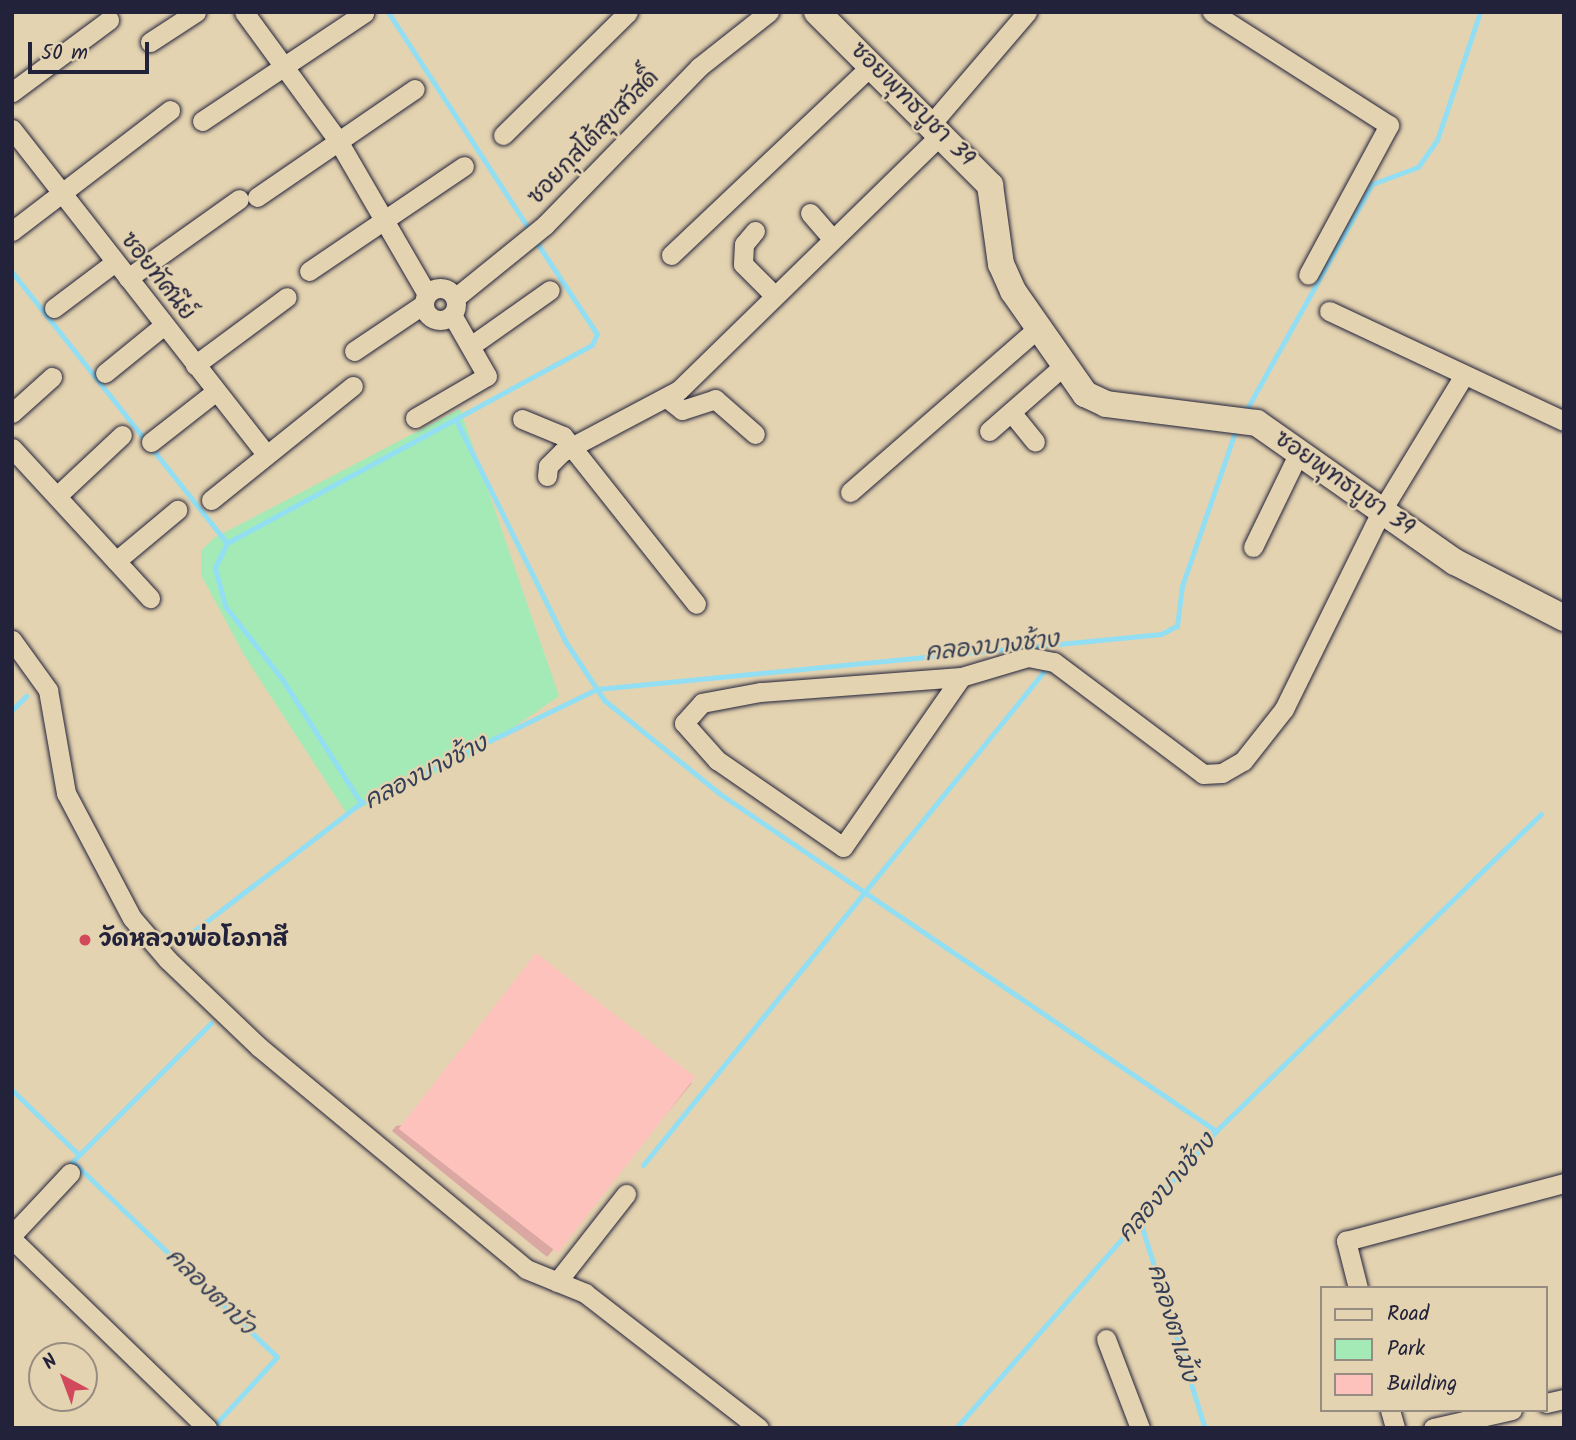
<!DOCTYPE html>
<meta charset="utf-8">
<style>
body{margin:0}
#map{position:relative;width:1576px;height:1440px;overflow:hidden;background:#e4d3b0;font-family:Kalam,"Playpen Sans Thai",sans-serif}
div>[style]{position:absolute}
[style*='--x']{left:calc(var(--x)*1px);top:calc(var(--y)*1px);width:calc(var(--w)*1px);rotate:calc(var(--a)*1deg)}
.green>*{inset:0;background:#a3eab7}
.stream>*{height:5px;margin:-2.5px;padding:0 2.5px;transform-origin:2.5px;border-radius:2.5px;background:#92def3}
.roads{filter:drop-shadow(0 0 2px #22223b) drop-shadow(0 0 2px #22223b)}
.street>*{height:19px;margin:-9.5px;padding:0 9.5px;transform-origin:9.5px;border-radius:9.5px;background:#e4d3b0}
.street>.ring{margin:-9.5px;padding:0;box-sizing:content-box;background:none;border:19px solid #e4d3b0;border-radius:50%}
.secondary>*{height:26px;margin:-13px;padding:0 13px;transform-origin:13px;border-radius:13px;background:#e4d3b0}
.wall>*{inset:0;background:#daa7a2}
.building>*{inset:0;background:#fec2bc;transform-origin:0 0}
.dots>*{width:19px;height:19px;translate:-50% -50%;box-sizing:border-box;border:4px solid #e4d3b0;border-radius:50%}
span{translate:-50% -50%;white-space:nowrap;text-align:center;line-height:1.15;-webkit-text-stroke:5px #e4d3b0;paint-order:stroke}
.street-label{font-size:23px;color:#22223b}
.poi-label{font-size:23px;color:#22223b;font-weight:700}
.left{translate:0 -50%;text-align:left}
.water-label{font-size:24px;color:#333e57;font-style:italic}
.frame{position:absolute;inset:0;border:14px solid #22223b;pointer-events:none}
.legend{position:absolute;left:1320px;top:1286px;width:228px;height:126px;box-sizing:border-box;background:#e4d3b0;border:2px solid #968c81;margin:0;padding:9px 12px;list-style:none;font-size:21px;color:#22223b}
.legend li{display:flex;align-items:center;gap:14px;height:35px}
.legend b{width:35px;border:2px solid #968c81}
.north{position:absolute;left:28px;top:1342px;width:70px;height:70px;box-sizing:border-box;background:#e4d3b0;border:2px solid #968c81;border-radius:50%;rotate:319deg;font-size:19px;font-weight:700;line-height:28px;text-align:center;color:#22223b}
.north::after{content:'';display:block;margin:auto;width:24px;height:32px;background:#d1495b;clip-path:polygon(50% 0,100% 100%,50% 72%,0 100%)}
.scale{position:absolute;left:28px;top:42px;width:121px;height:32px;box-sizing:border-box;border:4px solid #22223b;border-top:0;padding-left:9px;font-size:21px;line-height:24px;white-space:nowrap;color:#22223b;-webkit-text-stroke:5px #e4d3b0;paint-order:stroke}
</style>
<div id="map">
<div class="green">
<div style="clip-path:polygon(460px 409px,559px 696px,471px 757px,347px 814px,244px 655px,201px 575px,201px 551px,214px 538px)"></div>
</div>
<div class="stream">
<div style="--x:388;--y:12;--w:261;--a:57"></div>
<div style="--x:12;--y:272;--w:346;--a:51.6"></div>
<div style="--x:227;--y:543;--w:28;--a:116"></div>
<div style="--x:215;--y:568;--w:39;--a:75"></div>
<div style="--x:225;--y:606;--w:93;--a:52"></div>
<div style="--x:282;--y:679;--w:147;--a:57.5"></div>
<div style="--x:1244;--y:414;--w:263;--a:-60.9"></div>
<div style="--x:1372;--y:184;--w:49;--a:-20.3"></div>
<div style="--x:1418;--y:167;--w:33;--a:-55"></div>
<div style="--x:1437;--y:140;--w:135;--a:-71.4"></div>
<div style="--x:456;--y:420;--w:246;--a:63.7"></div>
<div style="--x:565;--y:641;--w:71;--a:56.5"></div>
<div style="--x:604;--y:700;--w:149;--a:39"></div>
<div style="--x:720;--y:794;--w:600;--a:34.19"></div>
<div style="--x:227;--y:543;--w:415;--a:-28.5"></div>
<div style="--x:592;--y:345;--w:12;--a:-66"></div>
<div style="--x:597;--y:334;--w:113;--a:-123.4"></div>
<div style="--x:12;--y:710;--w:20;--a:-45"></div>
<div style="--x:177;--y:944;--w:232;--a:-37.5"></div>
<div style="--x:361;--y:803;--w:262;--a:-25.8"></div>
<div style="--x:597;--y:689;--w:567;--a:-5.57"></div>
<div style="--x:1161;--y:634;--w:18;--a:-27"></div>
<div style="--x:1177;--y:626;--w:40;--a:-82.9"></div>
<div style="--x:1182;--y:586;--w:166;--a:-71"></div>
<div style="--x:12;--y:1090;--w:93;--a:44.1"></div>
<div style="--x:73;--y:1162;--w:282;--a:43.7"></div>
<div style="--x:277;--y:1357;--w:95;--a:132.4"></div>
<div style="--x:71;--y:1163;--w:198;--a:-45"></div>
<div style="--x:643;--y:1165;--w:644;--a:-50.92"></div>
<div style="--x:1139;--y:1218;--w:220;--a:72.6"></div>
<div style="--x:956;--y:1428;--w:395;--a:-48.8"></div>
<div style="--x:1216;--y:1131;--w:454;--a:-44.3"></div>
</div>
<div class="roads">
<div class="street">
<div style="--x:244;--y:12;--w:157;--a:53.8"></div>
<div style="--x:337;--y:139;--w:179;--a:59.9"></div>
<div style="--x:1212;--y:12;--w:210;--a:32.6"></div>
<div style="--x:1389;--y:125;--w:170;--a:118.4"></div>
<div style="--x:150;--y:42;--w:55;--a:-33.1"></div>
<div style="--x:12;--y:92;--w:121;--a:-36.6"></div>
<div style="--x:202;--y:121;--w:195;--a:-33.7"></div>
<div style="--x:932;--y:123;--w:146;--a:-49.4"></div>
<div style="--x:12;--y:129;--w:412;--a:52"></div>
<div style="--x:503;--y:135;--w:175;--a:-44.5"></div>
<div style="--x:257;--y:197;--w:191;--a:-34.4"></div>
<div style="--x:810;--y:213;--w:33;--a:49"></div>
<div style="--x:12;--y:231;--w:199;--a:-37.4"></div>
<div style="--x:755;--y:231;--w:17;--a:130"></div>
<div style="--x:744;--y:244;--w:20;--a:93"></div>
<div style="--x:743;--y:264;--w:42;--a:45"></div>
<div style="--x:671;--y:255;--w:277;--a:-43.4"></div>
<div style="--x:309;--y:271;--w:187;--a:-34.1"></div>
<div style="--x:128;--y:278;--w:136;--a:-35.4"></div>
<div class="ring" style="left:424px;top:288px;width:13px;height:13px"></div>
<div style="--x:455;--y:298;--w:116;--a:-39"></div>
<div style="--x:545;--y:225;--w:221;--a:-45.7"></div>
<div style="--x:699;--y:67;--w:89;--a:-38.2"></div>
<div style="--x:54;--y:308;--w:76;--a:-37"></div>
<div style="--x:1329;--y:311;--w:259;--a:25.1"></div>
<div style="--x:472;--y:345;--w:95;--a:-35.2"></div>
<div style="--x:354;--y:351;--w:84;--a:-33.9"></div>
<div style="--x:195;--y:365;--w:114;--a:-36.5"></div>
<div style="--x:105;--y:373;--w:76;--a:-39.1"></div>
<div style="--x:667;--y:398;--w:19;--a:39"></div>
<div style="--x:682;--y:410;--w:35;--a:-18"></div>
<div style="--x:715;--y:399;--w:53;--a:41.2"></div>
<div style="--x:1011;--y:412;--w:38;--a:51"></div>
<div style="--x:12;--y:413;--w:54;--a:-42"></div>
<div style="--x:415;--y:418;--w:83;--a:-30.3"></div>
<div style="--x:487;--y:376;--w:70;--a:-119.8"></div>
<div style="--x:522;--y:419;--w:44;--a:22.5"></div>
<div style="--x:563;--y:436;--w:214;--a:51.6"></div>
<div style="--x:989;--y:431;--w:97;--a:-41.2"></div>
<div style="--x:151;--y:442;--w:81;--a:-38"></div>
<div style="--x:12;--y:448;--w:204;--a:47.4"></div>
<div style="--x:547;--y:476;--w:10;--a:-84"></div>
<div style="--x:548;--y:466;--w:20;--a:-45"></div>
<div style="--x:562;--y:452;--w:132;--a:-27.9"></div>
<div style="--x:679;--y:390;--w:368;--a:-44.3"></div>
<div style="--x:850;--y:492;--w:248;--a:-41.1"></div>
<div style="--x:57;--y:496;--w:89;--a:-43.2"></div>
<div style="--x:211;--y:500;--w:182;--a:-38.8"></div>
<div style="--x:1253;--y:547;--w:108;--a:-64.1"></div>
<div style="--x:116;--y:561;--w:80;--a:-39.9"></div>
<div style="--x:12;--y:640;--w:62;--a:54.2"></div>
<div style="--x:48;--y:690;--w:105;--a:80.1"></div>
<div style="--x:66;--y:793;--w:141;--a:62.2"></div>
<div style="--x:132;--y:918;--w:55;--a:49.4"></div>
<div style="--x:168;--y:960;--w:126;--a:43.7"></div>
<div style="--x:259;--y:1047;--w:347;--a:39.7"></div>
<div style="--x:526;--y:1269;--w:64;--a:22.1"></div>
<div style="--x:585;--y:1293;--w:220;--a:37.8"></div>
<div style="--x:961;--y:677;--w:202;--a:175.7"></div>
<div style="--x:760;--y:692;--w:59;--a:169.3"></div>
<div style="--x:702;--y:703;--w:27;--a:132"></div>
<div style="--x:684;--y:723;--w:50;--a:48.3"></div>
<div style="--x:717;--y:760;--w:153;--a:34.6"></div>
<div style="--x:843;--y:847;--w:207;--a:-55.2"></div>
<div style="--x:961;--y:677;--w:70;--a:-16.6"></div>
<div style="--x:1028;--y:657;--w:26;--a:11"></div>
<div style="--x:1054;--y:662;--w:186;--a:36.9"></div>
<div style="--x:1203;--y:774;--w:19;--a:-3"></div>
<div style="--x:1222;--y:773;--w:24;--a:-30"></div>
<div style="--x:1243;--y:761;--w:66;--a:-51.7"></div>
<div style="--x:1284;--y:709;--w:222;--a:-63.8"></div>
<div style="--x:1382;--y:510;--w:156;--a:-58.7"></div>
<div style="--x:12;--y:1235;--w:85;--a:-46.9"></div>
<div style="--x:12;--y:1239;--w:272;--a:44.1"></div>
<div style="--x:557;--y:1282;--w:112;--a:-51.9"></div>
<div style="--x:1358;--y:1288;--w:49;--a:-104.3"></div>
<div style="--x:1346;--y:1241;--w:226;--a:-14.9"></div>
<div style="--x:1106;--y:1339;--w:95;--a:69.1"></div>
<div style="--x:1546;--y:1403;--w:18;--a:-13"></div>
<div style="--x:1390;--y:1410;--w:19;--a:74"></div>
<div style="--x:1433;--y:1428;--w:81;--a:-12.8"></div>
</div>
<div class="secondary">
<div style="--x:817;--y:12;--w:245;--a:45"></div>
<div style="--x:990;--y:185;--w:80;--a:82.1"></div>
<div style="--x:1001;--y:264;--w:30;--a:66"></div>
<div style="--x:1013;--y:291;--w:126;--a:55"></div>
<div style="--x:1085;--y:394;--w:23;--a:25"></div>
<div style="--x:1106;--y:404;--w:152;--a:7.2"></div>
<div style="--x:1257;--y:423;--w:242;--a:35.1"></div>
<div style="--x:1455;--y:562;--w:123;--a:27.2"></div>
</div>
</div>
<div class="wall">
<div style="clip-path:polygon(692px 1083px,547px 1257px,392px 1131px,396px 1126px)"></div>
</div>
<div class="building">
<div style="left:536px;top:953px;width:202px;height:223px;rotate:38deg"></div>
</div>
<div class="dots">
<div style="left:85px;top:940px;background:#d1495b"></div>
</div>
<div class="street-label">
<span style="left:912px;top:105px;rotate:45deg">ซอยพุทธบูชา 39</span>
<span style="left:594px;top:138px;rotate:-46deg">ซอยกุสโต้สุขสวัสดิ์</span>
<span style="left:157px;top:277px;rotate:52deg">ซอยทัศนีย์</span>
<span style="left:1344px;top:484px;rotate:35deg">ซอยพุทธบูชา 39</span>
</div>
<div class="poi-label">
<span class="left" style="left:99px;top:940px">วัดหลวงพ่อโอภาสี</span>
</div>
<div class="water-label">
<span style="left:992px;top:647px;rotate:-6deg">คลองบางช้าง</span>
<span style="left:426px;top:773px;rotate:-27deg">คลองบางช้าง</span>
<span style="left:1167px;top:1188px;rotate:-49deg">คลองบางช้าง</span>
<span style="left:210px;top:1292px;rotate:44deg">คลองตาบัว</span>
<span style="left:1172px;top:1323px;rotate:73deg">คลองตาเม้ง</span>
</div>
<div class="frame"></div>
<ul class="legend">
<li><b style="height:9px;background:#e4d3b0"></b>Road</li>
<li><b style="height:19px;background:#a3eab7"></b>Park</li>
<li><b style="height:19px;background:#fec2bc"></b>Building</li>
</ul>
<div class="north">N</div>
<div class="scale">50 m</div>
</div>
